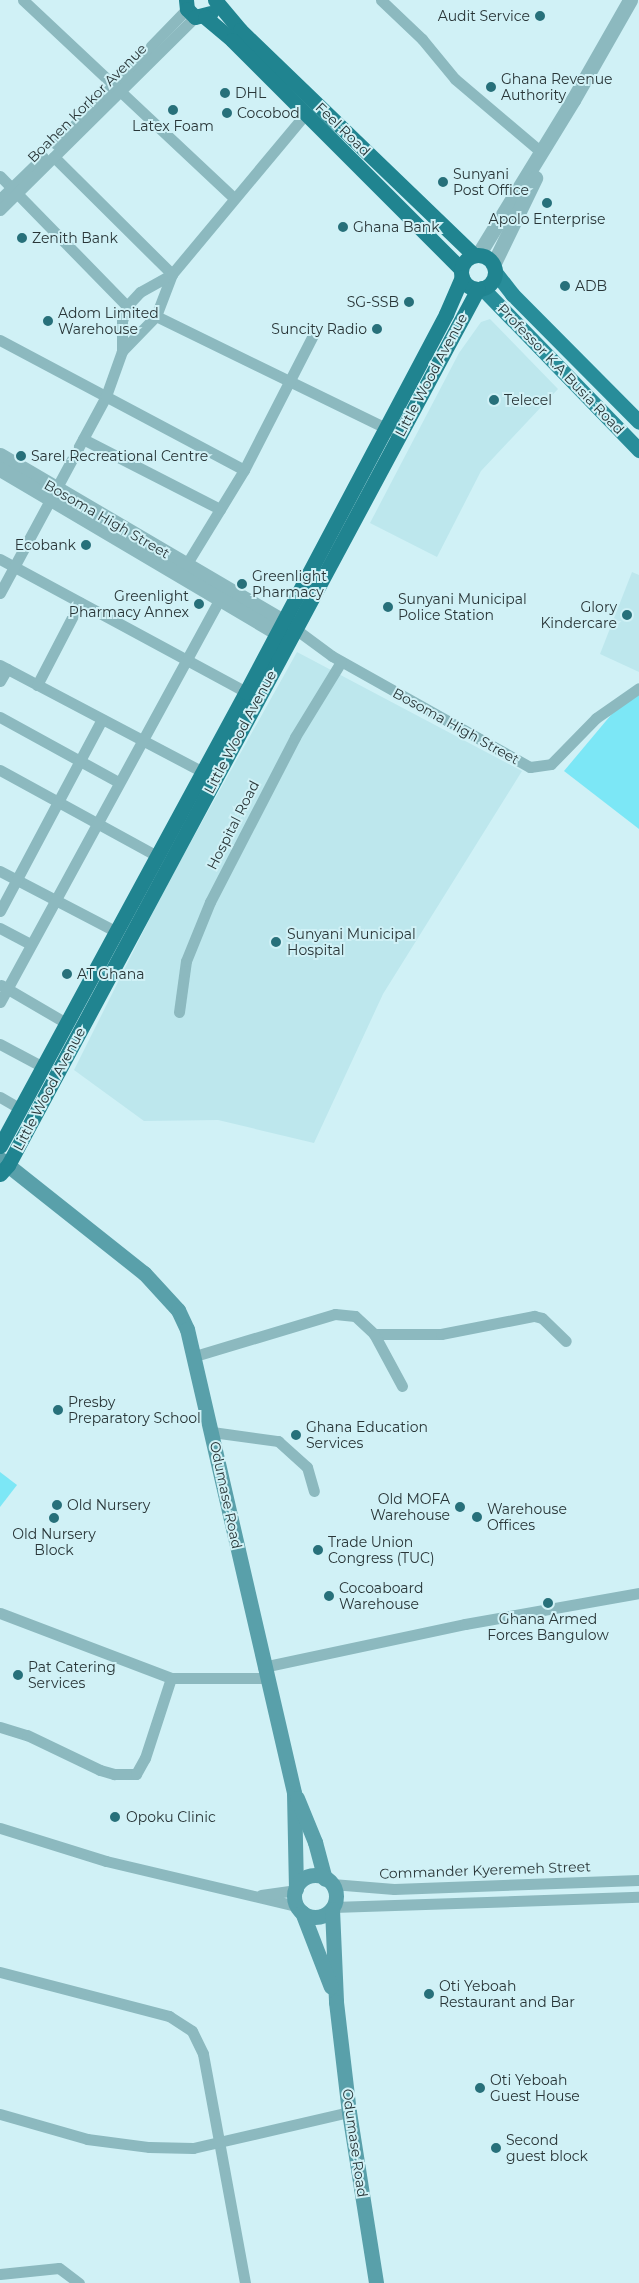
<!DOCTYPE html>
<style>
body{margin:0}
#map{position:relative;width:639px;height:2283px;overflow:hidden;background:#d0f1f6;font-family:Montserrat,sans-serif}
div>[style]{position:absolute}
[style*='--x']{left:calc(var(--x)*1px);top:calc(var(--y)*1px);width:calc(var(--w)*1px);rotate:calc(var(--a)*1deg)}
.built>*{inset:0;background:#bde7ed}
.green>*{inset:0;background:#7ce7f6}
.minor>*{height:11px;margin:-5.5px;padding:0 5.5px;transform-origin:5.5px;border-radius:5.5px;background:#8cb9bf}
.tertiary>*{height:15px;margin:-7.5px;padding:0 7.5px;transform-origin:7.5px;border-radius:7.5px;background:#8cb9bf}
.secondary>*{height:15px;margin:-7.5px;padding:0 7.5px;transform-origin:7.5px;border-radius:7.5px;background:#59a0aa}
.secondary>.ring{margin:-7.5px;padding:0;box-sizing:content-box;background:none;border:15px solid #59a0aa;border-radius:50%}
.primary>*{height:15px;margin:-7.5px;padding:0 7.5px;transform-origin:7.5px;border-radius:7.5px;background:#288d9a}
.trunk>*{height:15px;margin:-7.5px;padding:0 7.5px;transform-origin:7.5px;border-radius:7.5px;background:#208490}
.trunk>.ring{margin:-7.5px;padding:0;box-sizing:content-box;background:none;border:15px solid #208490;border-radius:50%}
.dots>*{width:14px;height:14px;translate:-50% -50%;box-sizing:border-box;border:2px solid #d0f1f6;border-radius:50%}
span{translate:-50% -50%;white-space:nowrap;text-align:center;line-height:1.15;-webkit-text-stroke:4px #d0f1f6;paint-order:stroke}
.poi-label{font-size:14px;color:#293638}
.right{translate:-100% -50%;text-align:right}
.left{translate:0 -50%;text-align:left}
.street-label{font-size:14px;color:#293638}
</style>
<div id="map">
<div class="built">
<div style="clip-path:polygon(490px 319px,558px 389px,481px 471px,437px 557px,370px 523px,459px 353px,481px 322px)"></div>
<div style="clip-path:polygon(632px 572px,639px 575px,639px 672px,600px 654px)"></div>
<div style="clip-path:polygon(297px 652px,522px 771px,383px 994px,314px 1143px,218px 1120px,144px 1121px,74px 1070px,164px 890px)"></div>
</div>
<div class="green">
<div style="clip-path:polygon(639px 688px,639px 829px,564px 771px,621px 703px)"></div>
<div style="clip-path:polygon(0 1472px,17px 1485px,0 1507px)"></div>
</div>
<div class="minor">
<div style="--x:23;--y:0;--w:289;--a:43.2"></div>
<div style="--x:381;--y:0;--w:57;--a:43.6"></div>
<div style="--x:422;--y:39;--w:52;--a:50.5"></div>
<div style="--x:455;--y:79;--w:111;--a:40.3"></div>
<div style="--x:56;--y:144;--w:188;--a:-45.9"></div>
<div style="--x:54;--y:157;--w:166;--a:44.8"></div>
<div style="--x:172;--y:274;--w:45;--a:110.9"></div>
<div style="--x:156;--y:316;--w:49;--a:134.2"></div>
<div style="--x:0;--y:176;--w:182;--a:45.7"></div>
<div style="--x:0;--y:199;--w:60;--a:-44.3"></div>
<div style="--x:0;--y:210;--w:274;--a:-44.7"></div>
<div style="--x:156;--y:316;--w:263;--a:26"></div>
<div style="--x:0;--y:340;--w:276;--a:28"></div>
<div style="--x:244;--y:470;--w:111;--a:121.4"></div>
<div style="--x:83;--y:439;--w:154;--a:27.1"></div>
<div style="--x:244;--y:470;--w:152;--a:-62.9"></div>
<div style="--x:0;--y:559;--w:280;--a:28.4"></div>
<div style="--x:0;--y:593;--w:224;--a:-61.7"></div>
<div style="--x:106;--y:396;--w:48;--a:-70.4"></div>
<div style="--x:122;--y:351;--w:30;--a:-90"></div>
<div style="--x:122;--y:321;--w:16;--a:-72"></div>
<div style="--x:127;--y:306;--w:19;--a:-47"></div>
<div style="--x:140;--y:292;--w:37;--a:-29"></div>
<div style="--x:172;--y:274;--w:209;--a:-50.2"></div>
<div style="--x:294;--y:628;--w:47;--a:36.4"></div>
<div style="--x:332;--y:656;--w:227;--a:29.3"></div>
<div style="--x:530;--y:767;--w:21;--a:-8"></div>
<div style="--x:551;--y:764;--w:64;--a:-45.6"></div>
<div style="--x:596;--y:718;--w:52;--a:-34.9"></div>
<div style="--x:0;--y:665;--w:227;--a:27.8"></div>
<div style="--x:0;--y:681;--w:14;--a:-60"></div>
<div style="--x:37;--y:685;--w:93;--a:-62.6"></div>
<div style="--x:0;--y:717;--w:135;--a:28.8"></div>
<div style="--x:0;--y:770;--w:179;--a:28.7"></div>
<div style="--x:0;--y:871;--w:130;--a:27.6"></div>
<div style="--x:0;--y:911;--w:217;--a:-62"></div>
<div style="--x:0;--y:928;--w:34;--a:28"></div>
<div style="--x:1;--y:985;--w:75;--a:30.3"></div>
<div style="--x:0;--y:1002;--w:460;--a:-61.4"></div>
<div style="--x:179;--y:1012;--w:51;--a:-82.2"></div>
<div style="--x:186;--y:961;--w:64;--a:-67.9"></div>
<div style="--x:210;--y:902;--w:186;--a:-62.7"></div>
<div style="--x:295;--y:737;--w:88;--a:-58.5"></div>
<div style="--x:0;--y:1044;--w:49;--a:28.1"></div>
<div style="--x:0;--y:1097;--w:24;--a:30"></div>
<div style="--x:374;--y:1334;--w:67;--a:0"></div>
<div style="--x:441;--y:1334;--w:95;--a:-11"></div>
<div style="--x:534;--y:1316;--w:8;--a:14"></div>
<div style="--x:542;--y:1318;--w:33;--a:44"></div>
<div style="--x:195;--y:1356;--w:146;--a:-16.7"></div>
<div style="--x:335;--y:1314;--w:20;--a:6"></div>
<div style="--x:355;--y:1316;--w:26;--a:43"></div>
<div style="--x:374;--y:1334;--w:59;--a:61.7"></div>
<div style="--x:212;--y:1432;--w:67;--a:7.8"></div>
<div style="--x:278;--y:1441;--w:39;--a:42"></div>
<div style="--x:307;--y:1467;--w:25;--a:74"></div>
<div style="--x:0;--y:1613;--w:183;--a:20.8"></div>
<div style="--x:171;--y:1678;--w:95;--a:0"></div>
<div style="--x:263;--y:1667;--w:207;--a:-12"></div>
<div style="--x:465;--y:1624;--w:177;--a:-10.1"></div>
<div style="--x:0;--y:1727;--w:28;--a:17"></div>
<div style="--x:27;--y:1735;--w:81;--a:25.6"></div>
<div style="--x:100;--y:1770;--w:15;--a:16"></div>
<div style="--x:114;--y:1774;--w:22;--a:0"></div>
<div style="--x:136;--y:1774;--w:18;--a:-61"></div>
<div style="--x:145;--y:1758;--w:84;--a:-72"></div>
<div style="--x:0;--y:1828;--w:111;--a:17.3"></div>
<div style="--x:106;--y:1861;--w:196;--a:13.3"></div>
<div style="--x:332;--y:1884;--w:62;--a:4.6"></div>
<div style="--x:394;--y:1889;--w:245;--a:-2.1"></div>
<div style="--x:261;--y:1895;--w:34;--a:-8"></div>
<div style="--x:333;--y:1907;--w:306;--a:-1.9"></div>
<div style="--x:0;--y:1972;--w:175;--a:14.6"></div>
<div style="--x:169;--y:2016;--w:27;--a:33"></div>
<div style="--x:192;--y:2031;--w:25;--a:64"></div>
<div style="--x:203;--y:2054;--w:233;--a:79.6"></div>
<div style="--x:0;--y:2114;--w:91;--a:16"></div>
<div style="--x:87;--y:2139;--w:63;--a:7.4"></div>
<div style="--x:149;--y:2147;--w:44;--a:1.3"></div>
<div style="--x:193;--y:2148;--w:160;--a:-13"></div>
<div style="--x:0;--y:2274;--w:59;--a:-5.8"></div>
<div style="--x:59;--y:2268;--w:25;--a:37"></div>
</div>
<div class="tertiary">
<div style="--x:478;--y:255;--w:182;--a:-58.5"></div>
<div style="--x:573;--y:100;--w:115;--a:-60.3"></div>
<div style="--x:493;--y:265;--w:97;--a:-64.2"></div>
<div style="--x:0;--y:455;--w:340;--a:30.4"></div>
<div style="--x:0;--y:469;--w:334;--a:30.6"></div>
</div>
<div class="secondary">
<div style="--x:0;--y:1159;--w:184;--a:38.4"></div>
<div style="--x:144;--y:1273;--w:50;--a:47.4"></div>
<div style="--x:178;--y:1310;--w:21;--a:65"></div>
<div style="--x:187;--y:1329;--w:476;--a:77"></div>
<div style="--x:294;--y:1793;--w:96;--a:88.8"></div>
<div style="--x:297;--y:1798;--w:48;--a:67.8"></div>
<div style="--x:315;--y:1842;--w:38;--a:75"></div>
<div class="ring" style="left:294px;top:1875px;width:27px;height:27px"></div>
<div style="--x:332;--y:1909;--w:93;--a:87.5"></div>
<div style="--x:336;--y:2002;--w:111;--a:83.3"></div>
<div style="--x:349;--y:2112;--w:173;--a:81"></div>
<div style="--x:302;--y:1912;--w:80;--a:68.9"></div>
</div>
<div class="primary">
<div style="--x:495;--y:272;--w:28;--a:52"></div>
<div style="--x:512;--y:294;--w:180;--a:45.2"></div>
<div style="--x:482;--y:288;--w:226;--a:45.9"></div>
</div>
<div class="trunk">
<div style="--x:186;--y:0;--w:9;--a:84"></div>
<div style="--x:187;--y:9;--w:11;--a:45"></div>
<div style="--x:195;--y:17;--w:16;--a:-14"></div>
<div style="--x:215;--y:0;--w:39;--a:50"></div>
<div style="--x:240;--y:30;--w:325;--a:43.9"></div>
<div style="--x:205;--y:17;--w:35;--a:40"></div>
<div style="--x:232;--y:40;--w:324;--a:45"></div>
<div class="ring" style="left:461px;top:255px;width:19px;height:19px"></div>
<div style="--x:0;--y:1146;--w:516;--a:-61.55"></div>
<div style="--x:246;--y:692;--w:428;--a:-62.1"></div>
<div style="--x:446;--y:314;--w:40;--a:-66.6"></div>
<div style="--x:0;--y:1174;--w:12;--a:-48"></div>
<div style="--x:8;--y:1165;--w:994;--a:-61.79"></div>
</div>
<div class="dots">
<div style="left:540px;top:16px;background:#27707a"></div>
<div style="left:491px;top:87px;background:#27707a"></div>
<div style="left:225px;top:93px;background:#27707a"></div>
<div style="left:173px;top:110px;background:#27707a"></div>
<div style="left:227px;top:113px;background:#27707a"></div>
<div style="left:443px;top:182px;background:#27707a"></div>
<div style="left:547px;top:203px;background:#27707a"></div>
<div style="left:343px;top:227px;background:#27707a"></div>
<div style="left:22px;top:238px;background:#27707a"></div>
<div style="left:565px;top:286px;background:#27707a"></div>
<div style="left:409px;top:302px;background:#27707a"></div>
<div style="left:48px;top:321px;background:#27707a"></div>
<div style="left:377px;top:329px;background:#27707a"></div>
<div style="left:494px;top:400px;background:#27707a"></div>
<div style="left:21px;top:456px;background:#27707a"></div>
<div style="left:86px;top:545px;background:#27707a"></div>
<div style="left:242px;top:584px;background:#27707a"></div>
<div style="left:199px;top:604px;background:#27707a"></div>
<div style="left:388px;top:607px;background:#27707a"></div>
<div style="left:627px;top:615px;background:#27707a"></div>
<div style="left:276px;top:942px;background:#27707a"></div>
<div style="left:67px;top:974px;background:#27707a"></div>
<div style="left:58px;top:1410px;background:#27707a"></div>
<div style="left:296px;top:1435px;background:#27707a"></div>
<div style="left:57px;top:1505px;background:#27707a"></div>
<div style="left:460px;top:1507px;background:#27707a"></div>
<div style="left:477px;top:1517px;background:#27707a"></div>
<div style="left:54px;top:1518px;background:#27707a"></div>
<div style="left:318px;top:1550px;background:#27707a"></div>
<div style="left:329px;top:1596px;background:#27707a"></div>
<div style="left:548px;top:1603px;background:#27707a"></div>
<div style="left:18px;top:1675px;background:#27707a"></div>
<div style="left:115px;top:1817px;background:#27707a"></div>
<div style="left:429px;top:1994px;background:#27707a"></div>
<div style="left:480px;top:2088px;background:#27707a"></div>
<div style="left:496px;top:2148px;background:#27707a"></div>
</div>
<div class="poi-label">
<span class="right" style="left:530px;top:16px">Audit Service</span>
<span class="left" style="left:501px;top:87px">Ghana Revenue<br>Authority</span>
<span class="left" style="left:235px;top:93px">DHL</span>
<span class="left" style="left:237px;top:113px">Cocobod</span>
<span style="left:173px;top:126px">Latex Foam</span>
<span class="left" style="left:453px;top:182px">Sunyani<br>Post Office</span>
<span style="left:547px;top:219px">Apolo Enterprise</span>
<span class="left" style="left:353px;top:227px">Ghana Bank</span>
<span class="left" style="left:32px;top:238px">Zenith Bank</span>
<span class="left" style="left:575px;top:286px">ADB</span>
<span class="right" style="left:399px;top:302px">SG-SSB</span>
<span class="left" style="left:58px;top:321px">Adom Limited<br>Warehouse</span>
<span class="right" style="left:367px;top:329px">Suncity Radio</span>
<span class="left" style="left:504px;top:400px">Telecel</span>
<span class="left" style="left:31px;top:456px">Sarel Recreational Centre</span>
<span class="right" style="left:76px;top:545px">Ecobank</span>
<span class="left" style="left:252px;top:584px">Greenlight<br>Pharmacy</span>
<span class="right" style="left:189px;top:604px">Greenlight<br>Pharmacy Annex</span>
<span class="left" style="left:398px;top:607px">Sunyani Municipal<br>Police Station</span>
<span class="right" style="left:617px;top:615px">Glory<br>Kindercare</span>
<span class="left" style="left:287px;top:942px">Sunyani Municipal<br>Hospital</span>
<span class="left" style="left:77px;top:974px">AT Ghana</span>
<span class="left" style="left:68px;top:1410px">Presby<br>Preparatory School</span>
<span class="left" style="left:306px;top:1435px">Ghana Education<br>Services</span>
<span class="right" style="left:450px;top:1507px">Old MOFA<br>Warehouse</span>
<span class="left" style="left:67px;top:1505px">Old Nursery</span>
<span class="left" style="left:487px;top:1517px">Warehouse<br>Offices</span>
<span style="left:54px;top:1542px">Old Nursery<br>Block</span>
<span class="left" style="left:328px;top:1550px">Trade Union<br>Congress (TUC)</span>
<span class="left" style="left:339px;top:1596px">Cocoaboard<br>Warehouse</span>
<span style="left:548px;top:1627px">Ghana Armed<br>Forces Bangulow</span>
<span class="left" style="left:28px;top:1675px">Pat Catering<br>Services</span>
<span class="left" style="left:126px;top:1817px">Opoku Clinic</span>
<span class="left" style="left:439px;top:1994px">Oti Yeboah<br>Restaurant and Bar</span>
<span class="left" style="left:490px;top:2088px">Oti Yeboah<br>Guest House</span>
<span class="left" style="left:506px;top:2148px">Second<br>guest block</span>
</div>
<div class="street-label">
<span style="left:87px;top:103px;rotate:-45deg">Boahen Korkor Avenue</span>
<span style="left:343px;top:129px;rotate:44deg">Feel Road</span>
<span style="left:561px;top:369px;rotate:46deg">Professor K.A Busia Road</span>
<span style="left:431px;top:375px;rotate:-62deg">Little Wood Avenue</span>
<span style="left:107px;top:519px;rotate:30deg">Bosoma High Street</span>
<span style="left:456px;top:726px;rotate:29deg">Bosoma High Street</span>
<span style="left:240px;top:732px;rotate:-62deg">Little Wood Avenue</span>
<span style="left:233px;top:825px;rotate:-63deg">Hospital Road</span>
<span style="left:49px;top:1089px;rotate:-62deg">Little Wood Avenue</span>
<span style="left:226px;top:1495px;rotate:78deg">Odumase Road</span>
<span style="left:485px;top:1870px;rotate:-2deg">Commander Kyeremeh Street</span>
<span style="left:355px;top:2143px;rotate:82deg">Odumase Road</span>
</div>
</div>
